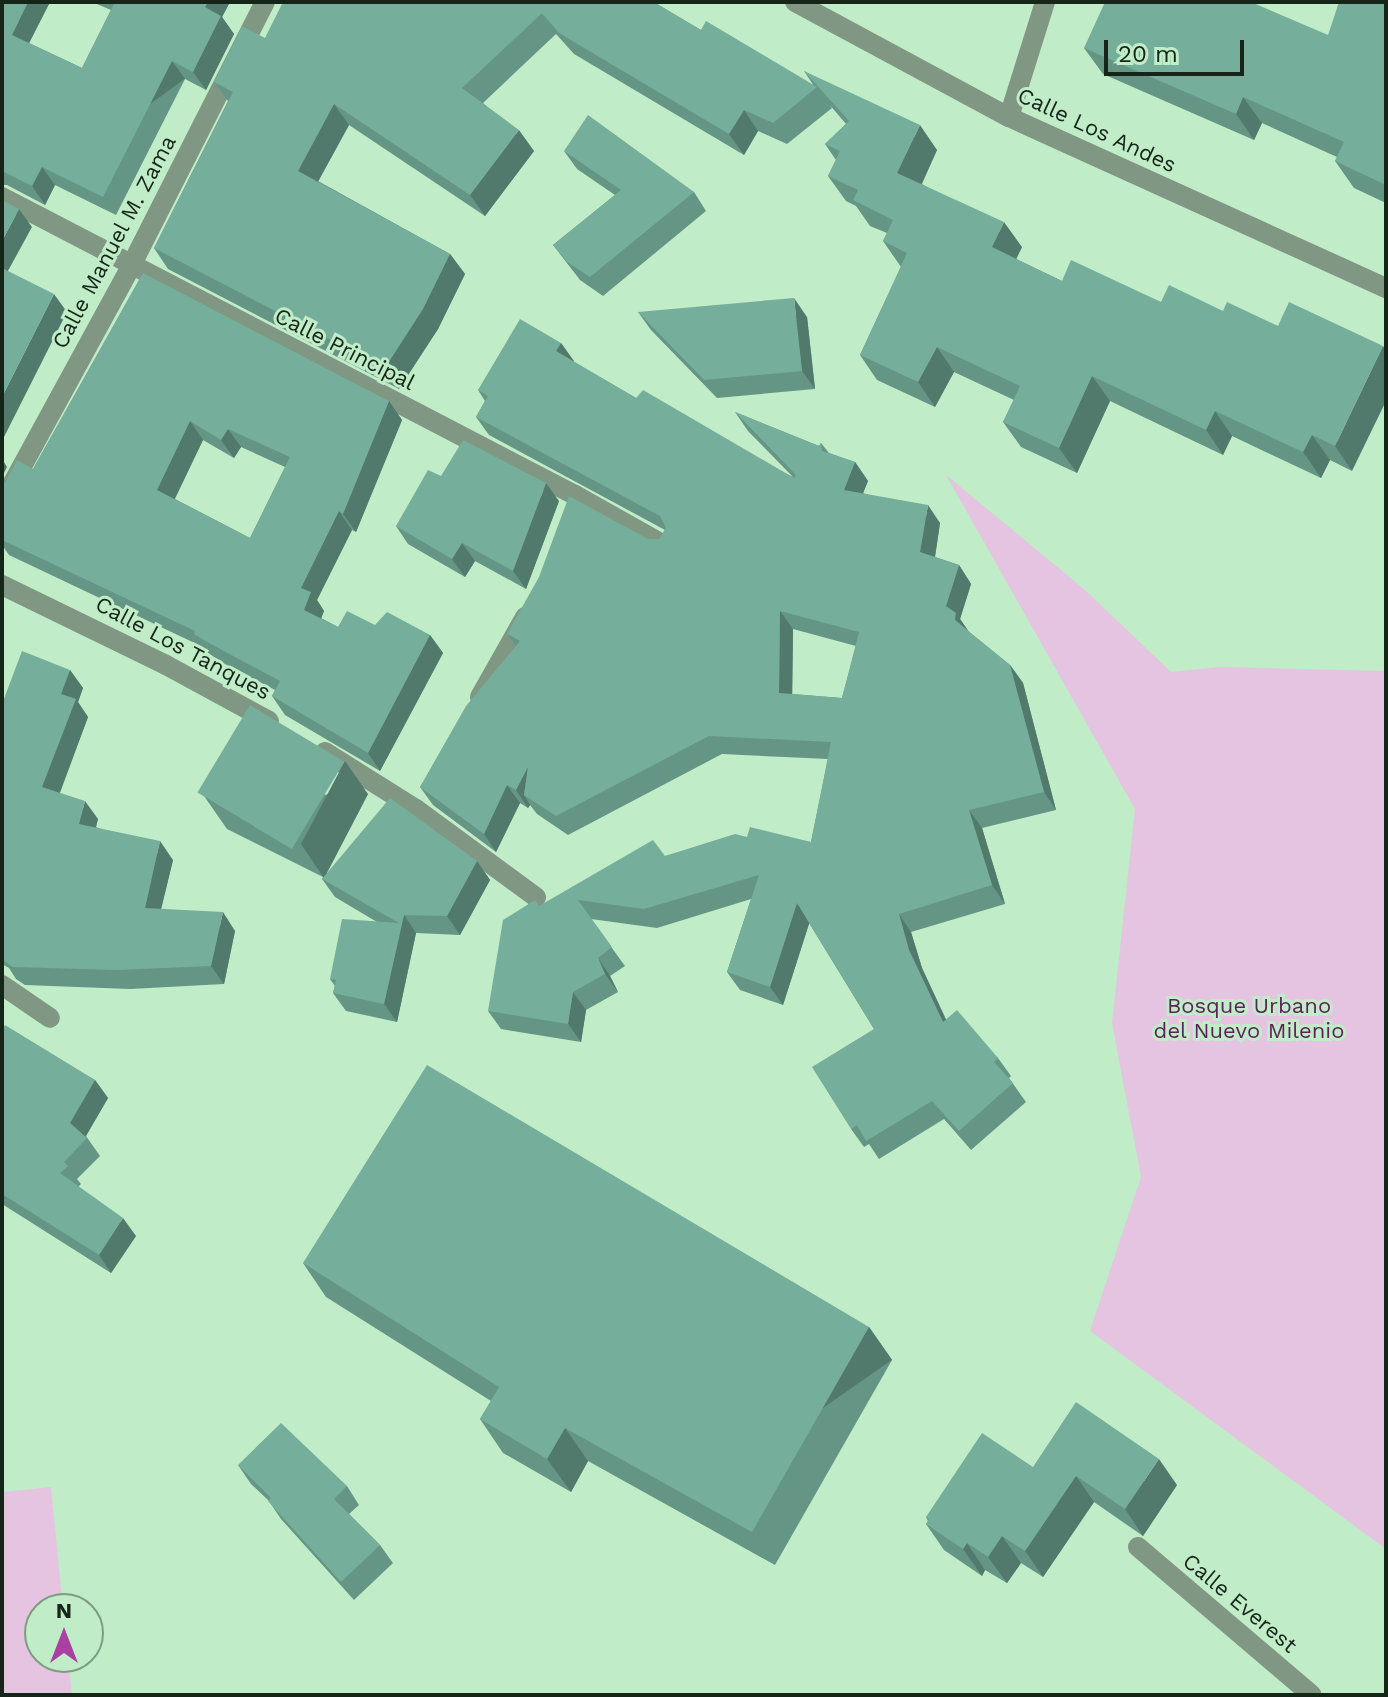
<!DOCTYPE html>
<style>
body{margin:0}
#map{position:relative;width:1388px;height:1697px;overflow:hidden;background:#c0ecc8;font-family:"Work Sans",sans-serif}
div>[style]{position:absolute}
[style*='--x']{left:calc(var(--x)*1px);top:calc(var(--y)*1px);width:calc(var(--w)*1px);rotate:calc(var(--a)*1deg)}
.green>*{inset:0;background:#e4c4e0}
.street>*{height:20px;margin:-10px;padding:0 10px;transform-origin:10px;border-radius:10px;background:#809784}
.wall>*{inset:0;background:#659685}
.shaded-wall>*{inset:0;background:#527a6c;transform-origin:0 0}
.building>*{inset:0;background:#75ae9b;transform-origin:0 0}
span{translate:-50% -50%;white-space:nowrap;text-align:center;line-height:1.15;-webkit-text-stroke:6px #c0ecc8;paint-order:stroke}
.street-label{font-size:22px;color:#152619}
.park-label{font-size:22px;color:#5f215a}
.frame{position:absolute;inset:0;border:4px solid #152619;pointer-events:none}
.north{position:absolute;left:24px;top:1593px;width:80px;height:80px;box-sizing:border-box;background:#c0ecc8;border:2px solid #7c9d82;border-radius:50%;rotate:0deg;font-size:22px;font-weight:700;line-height:32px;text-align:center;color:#152619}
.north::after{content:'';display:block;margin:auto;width:28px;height:36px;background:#aa40a2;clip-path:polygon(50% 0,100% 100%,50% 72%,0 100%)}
.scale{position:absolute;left:1104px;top:40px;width:140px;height:36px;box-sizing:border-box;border:4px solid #152619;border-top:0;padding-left:10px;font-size:24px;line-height:28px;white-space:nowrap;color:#152619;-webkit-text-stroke:6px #c0ecc8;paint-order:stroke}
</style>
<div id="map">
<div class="green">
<div style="clip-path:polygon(946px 475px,1084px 589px,1171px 672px,1219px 667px,1386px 671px,1386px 1549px,1090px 1331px,1141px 1177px,1112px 1023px,1135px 809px)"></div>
<div style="clip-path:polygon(51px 1487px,63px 1609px,40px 1609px,40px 1657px,68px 1657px,72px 1695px,2px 1695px,2px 1492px)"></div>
</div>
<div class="street">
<div style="--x:795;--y:2;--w:243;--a:28.3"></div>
<div style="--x:1009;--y:117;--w:414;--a:24.4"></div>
<div style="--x:1009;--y:117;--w:121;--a:-72.6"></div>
<div style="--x:2;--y:197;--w:646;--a:27.48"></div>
<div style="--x:575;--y:495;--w:104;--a:29.3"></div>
<div style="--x:2;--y:503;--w:270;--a:-61.4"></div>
<div style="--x:131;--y:266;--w:296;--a:-63.1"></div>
<div style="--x:2;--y:585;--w:182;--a:26"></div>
<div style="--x:166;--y:665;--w:117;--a:28.5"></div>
<div style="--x:480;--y:697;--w:92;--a:-60.6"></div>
<div style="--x:325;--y:752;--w:107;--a:32.1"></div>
<div style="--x:416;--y:809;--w:149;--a:36.3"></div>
<div style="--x:2;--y:985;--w:58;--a:34.5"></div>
<div style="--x:1138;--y:1547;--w:228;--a:40.4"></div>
</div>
<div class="wall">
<div style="clip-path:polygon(2px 2px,50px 2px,29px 43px,82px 68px,111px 10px,92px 2px,230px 2px,222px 17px,234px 34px,206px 90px,185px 79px,116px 215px,55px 185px,45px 205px,7px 185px,2px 185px)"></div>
<div style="clip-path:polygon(1386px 2px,1386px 203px,1354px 188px,1335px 161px,1337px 157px,1262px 123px,1254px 140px,1103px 74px,1084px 48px,1328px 35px)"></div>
<div style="clip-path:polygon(655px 3px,701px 30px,814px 86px,804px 71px,937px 150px,922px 184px,1022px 247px,1016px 259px,1062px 281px,1161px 302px,1223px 311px,1278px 326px,1352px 471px,1330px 460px,1321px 478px,1232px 436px,1223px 455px,1110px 401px,1077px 473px,1021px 447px,1003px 422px,1014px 400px,954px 372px,935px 407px,877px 380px,860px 355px,901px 267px,883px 241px,887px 233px,870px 226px,856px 206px,846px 201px,828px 176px,836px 160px,825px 144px,846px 124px,829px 104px,832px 108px,787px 144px,758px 131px,744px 155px,574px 54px,556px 34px,483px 103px,534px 151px,485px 216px,349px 125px,318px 181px,450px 254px,465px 274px,438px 329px,399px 389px,168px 269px,154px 248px,228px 101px,214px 82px,265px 38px)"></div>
<div style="clip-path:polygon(564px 151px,694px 192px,706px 211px,603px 296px,580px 280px,553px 245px,615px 195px,577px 169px)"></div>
<div style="clip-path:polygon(evenodd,143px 273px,389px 401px,402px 420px,356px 532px,352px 530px,317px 600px,324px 611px,321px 618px,338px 627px,375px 625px,430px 635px,443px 653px,380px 771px,285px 715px,272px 696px,275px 690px,221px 662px,207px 652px,203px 647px,9px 555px,2px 545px,2px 488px,33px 469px,143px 273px,203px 440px,234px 458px,241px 447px,285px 467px,250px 538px,175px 499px,203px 440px)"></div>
<div style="clip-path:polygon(638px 312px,807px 317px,815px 389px,717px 398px,651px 330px)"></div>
<div style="clip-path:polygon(evenodd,561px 343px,574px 362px,636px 398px,793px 477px,748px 431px,735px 412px,819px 446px,821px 443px,829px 453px,855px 462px,868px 481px,863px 493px,940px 523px,935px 557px,959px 565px,971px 584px,960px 619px,969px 632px,1010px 665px,1023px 683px,1056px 810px,982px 828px,1005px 904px,911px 932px,922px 968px,946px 1019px,998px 1058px,1011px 1076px,1009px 1078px,1026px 1102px,971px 1150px,944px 1119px,879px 1159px,869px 1144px,864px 1147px,851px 1129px,874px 1029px,809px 923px,783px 1005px,740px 990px,727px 972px,751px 899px,657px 928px,591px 919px,625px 966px,610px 976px,618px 992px,586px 1010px,581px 1042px,501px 1029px,488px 1011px,539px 906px,665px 856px,747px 837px,811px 842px,828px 759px,722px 754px,568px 835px,537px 814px,530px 805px,528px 808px,520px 803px,496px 852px,433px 805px,420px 787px,516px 646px,507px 634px,648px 539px,659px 539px,665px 530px,489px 435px,476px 417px,485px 401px,478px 390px,561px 343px,793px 629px,856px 646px,842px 698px,792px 694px,793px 629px)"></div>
<div style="clip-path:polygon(441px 476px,559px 501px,526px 589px,475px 561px,465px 577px,408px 544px,396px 526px)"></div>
<div style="clip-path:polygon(70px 670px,83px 688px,78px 702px,88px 717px,60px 793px,98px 819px,96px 827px,173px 860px,161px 909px,235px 931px,224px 984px,130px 989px,25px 985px,16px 979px,9px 968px,2px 964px,2px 704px)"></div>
<div style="clip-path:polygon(368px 794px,327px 873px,477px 861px,490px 880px,460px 935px,416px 933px,397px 1022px,346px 1011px,333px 993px,335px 986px,330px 979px,377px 922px,335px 897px,322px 879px,323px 877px,227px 829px,204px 796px)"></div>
<div style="clip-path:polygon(2px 1030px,95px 1080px,108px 1098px,86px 1136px,100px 1156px,77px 1179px,81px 1184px,78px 1187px,136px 1236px,111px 1273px,2px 1204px)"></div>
<div style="clip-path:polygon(303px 1263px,869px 1327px,892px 1360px,775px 1565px,588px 1461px,571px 1492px,503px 1453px,480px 1419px,491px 1401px,326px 1297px)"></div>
<div style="clip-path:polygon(238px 1465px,347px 1486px,359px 1505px,349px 1514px,380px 1545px,393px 1563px,354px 1600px,281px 1519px,269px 1501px,251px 1484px)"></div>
<div style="clip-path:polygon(1033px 1467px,1177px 1485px,1143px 1536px,1094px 1502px,1043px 1577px,1021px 1563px,1007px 1583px,985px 1570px,982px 1576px,944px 1550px,926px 1524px,928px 1521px,926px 1517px)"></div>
</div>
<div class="shaded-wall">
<div style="clip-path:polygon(28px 2px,50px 2px,24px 53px,12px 35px)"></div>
<div style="clip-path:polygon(208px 2px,230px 2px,222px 17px,234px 34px,206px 90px,193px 72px,205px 7px)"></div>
<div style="left:172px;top:61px;width:22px;height:153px;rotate:54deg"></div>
<div style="clip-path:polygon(1243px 97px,1262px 123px,1254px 140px,1236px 114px)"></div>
<div style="clip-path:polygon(334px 104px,349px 125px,313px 191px,298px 171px)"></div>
<div style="clip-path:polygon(744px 110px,758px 131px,744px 155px,729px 134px)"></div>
<div style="clip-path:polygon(920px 125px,937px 150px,915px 198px,897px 173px)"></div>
<div style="clip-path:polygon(519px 130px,534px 151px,485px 216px,470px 195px)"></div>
<div style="clip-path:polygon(42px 167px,55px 185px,45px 205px,32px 186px)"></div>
<div style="clip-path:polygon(19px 209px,32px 227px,3px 280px,2px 278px,2px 241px)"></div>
<div style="clip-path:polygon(1004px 222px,1022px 247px,1010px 272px,992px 247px)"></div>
<div style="clip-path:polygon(450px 254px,465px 274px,438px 329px,399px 389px,385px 368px)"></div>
<div style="clip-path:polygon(54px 294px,67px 312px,2px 441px,2px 397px)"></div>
<div style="clip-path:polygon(794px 298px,807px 317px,815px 389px,802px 371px)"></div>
<div style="clip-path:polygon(561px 343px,574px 361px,569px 370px,556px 351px)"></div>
<div style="clip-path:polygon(1383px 346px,1386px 350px,1386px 401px,1352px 471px,1335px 446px)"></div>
<div style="clip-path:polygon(937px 347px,954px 372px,935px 407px,918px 382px)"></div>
<div style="clip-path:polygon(1092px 376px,1110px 401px,1077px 473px,1059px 448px)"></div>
<div style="clip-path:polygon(389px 401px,402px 420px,356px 532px,343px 514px)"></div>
<div style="clip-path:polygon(1215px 411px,1232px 436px,1223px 455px,1206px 430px)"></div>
<div style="clip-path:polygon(190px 421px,203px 440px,170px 508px,157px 490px)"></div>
<div style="clip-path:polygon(228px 429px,241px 447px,234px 458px,221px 440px)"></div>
<div style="clip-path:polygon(1312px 435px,1330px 460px,1321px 478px,1303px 452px)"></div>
<div style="clip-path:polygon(2px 459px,7px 467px,2px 477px)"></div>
<div style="clip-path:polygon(855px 462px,868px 481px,857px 508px,844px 490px)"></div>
<div style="clip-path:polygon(546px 483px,559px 501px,526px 589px,513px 571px)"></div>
<div style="clip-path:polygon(928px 505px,940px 523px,933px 570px,920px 552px)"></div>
<div style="clip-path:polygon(339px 511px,352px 530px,317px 600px,324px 611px,317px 629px,304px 610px,301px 588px)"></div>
<div style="clip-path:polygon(462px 543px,475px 561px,465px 577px,452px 559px)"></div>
<div style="clip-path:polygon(959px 565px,971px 584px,960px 619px,969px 632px,955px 620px,946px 606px)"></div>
<div style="clip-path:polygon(780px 611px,793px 629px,792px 712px,779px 693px)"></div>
<div style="clip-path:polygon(430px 635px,443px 653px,380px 771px,368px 753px)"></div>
<div style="clip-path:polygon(1010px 665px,1023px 683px,1056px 810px,1044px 792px)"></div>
<div style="clip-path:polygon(70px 670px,83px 688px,78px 702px,88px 717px,55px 805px,42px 787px,61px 694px)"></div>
<div style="clip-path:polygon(345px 761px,368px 794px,324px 878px,301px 844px)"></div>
<div style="clip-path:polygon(528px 767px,524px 795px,530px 805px,528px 808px,516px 790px)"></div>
<div style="clip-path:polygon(507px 785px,520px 803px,496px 852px,484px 834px)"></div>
<div style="clip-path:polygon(85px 801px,98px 819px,92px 842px,79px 824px)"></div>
<div style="clip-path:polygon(969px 810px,982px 828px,1005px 904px,992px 885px)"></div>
<div style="clip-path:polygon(160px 841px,173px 860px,157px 926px,145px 908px)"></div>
<div style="clip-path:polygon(477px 861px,490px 880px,460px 935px,447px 916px)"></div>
<div style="clip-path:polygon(797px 903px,810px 921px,783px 1005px,770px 987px)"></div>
<div style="clip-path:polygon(223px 912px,235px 931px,224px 984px,211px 966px)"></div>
<div style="clip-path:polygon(899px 914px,911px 932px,922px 968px,955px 1040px,943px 1022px,909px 950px)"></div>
<div style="clip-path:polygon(404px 915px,416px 933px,397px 1022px,384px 1004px)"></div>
<div style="clip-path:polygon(598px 958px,610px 976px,618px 992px,605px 974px)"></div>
<div style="clip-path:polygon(573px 992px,586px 1010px,581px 1042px,568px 1024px)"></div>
<div style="clip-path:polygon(95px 1080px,108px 1098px,83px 1141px,70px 1123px)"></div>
<div style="clip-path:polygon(123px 1218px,136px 1236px,111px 1273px,99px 1255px)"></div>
<div style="left:869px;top:1327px;width:40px;height:236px;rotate:55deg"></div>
<div style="clip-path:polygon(565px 1428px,588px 1461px,571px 1492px,547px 1459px)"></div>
<div style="clip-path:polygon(1159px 1459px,1177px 1485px,1143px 1536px,1125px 1509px)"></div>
<div style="clip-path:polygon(1076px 1476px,1094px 1502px,1043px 1577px,1025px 1551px)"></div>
<div style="clip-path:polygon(1002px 1536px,1021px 1563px,1007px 1583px,988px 1557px)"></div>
<div style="clip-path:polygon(967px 1543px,985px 1570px,982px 1576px,963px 1549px)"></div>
</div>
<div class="building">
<div style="clip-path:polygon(2px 2px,28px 2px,12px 35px,82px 68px,115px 2px,208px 2px,205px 7px,221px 16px,193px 72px,172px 61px,103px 197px,42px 167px,32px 186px,2px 171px)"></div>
<div style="clip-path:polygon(283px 2px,654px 2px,701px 30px,706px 21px,817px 87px,773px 123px,744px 110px,729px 134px,559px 33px,542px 13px,462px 88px,519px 130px,470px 195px,334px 104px,298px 171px,450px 254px,423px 309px,385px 368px,154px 248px,233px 92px,214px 82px,242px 26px,265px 38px)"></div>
<div style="clip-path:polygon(1105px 2px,1251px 2px,1328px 35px,1339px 2px,1386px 2px,1386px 185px,1335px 161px,1344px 142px,1243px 97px,1236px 114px,1084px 48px)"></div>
<div style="clip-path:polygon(804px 71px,920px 125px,897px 173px,1004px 222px,992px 247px,1062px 281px,1071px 260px,1161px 302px,1169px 285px,1223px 311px,1227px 302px,1278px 326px,1289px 302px,1383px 346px,1335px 446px,1312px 435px,1303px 452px,1215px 411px,1206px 430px,1092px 376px,1059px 448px,1003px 422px,1020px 386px,937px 347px,918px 382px,860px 355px,907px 253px,883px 241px,893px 220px,853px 200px,858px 190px,828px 176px,840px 151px,825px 144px,849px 121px)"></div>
<div style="clip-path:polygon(588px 115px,694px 192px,590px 277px,567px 262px,553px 245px,621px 190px,564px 151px)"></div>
<div style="clip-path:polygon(2px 200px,19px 209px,2px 241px)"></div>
<div style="clip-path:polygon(2px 268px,54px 294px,2px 397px)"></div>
<div style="clip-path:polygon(evenodd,143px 273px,389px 401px,343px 514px,339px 511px,301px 588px,311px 592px,304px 610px,338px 627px,347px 611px,375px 625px,387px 612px,430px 635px,368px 753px,272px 696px,280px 681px,209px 643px,194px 634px,195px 631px,2px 540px,2px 488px,17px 460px,33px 469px,143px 273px,190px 421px,221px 440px,228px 429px,290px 457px,250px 538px,157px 490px,190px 421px)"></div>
<div style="clip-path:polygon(794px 298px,802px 371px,704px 380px,638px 312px)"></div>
<div style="clip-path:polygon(evenodd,520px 319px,561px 343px,556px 351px,636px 398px,643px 390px,794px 478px,796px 475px,735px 412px,819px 446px,821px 443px,822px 451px,855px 462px,844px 490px,928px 505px,920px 552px,959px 565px,946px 606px,956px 613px,955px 620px,1010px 665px,1044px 792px,969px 810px,992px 885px,899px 914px,909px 950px,943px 1022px,957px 1010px,998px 1058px,994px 1062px,1013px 1083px,959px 1131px,932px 1101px,866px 1141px,857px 1125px,851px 1129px,812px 1067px,874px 1029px,797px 903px,770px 987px,727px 972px,759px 875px,644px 909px,578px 900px,612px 947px,598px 958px,605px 974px,573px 992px,568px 1024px,488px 1011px,503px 920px,535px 900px,539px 906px,653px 840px,665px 856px,735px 834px,747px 837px,750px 827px,811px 842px,831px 742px,709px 736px,556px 816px,524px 795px,528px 767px,516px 790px,507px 785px,484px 834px,420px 787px,466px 706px,520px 641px,507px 634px,539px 577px,569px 496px,648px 539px,659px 539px,666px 528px,660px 516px,476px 417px,488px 396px,478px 390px,520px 319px,780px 611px,859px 632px,842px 698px,779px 693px,780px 611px)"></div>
<div style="clip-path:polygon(463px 440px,546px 483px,513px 571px,462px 543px,452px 559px,396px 526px,428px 470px,441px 476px)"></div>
<div style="clip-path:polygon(22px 651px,70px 670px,61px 694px,76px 699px,42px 787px,85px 801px,79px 824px,160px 841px,145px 908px,223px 912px,211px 966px,117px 970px,13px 967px,4px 961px,2px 954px,2px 704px)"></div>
<div style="left:250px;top:705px;width:110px;height:102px;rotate:31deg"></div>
<div style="clip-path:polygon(390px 798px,477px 861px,447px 916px,404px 915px,384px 1004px,333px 993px,336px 980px,330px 979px,342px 919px,399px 923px,322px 879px)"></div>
<div style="clip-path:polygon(5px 1025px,95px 1080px,70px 1123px,87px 1138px,64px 1162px,68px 1166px,60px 1173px,123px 1218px,99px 1255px,2px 1194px,2px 1030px)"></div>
<div style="clip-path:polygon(427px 1065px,869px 1327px,752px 1532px,565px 1428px,547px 1459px,480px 1419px,499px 1387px,303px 1263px)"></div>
<div style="clip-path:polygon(1076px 1402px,1159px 1459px,1125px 1509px,1076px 1476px,1025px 1551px,1002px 1536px,988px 1557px,967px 1543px,963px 1549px,926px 1524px,929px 1519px,926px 1517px,982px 1433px,1033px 1467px)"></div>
<div style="clip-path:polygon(281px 1423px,347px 1486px,334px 1499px,380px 1545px,341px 1582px,268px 1501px,271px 1498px,238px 1465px)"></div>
</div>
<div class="street-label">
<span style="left:1097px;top:130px;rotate:25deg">Calle Los Andes</span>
<span style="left:114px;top:242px;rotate:-62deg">Calle Manuel M. Zama</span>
<span style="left:345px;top:349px;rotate:27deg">Calle Principal</span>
<span style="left:183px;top:648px;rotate:28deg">Calle Los Tanques</span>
<span style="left:1240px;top:1603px;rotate:40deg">Calle Everest</span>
</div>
<div class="park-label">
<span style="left:1249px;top:1018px">Bosque Urbano<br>del Nuevo Milenio</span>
</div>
<div class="frame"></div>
<div class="north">N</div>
<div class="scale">20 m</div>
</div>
